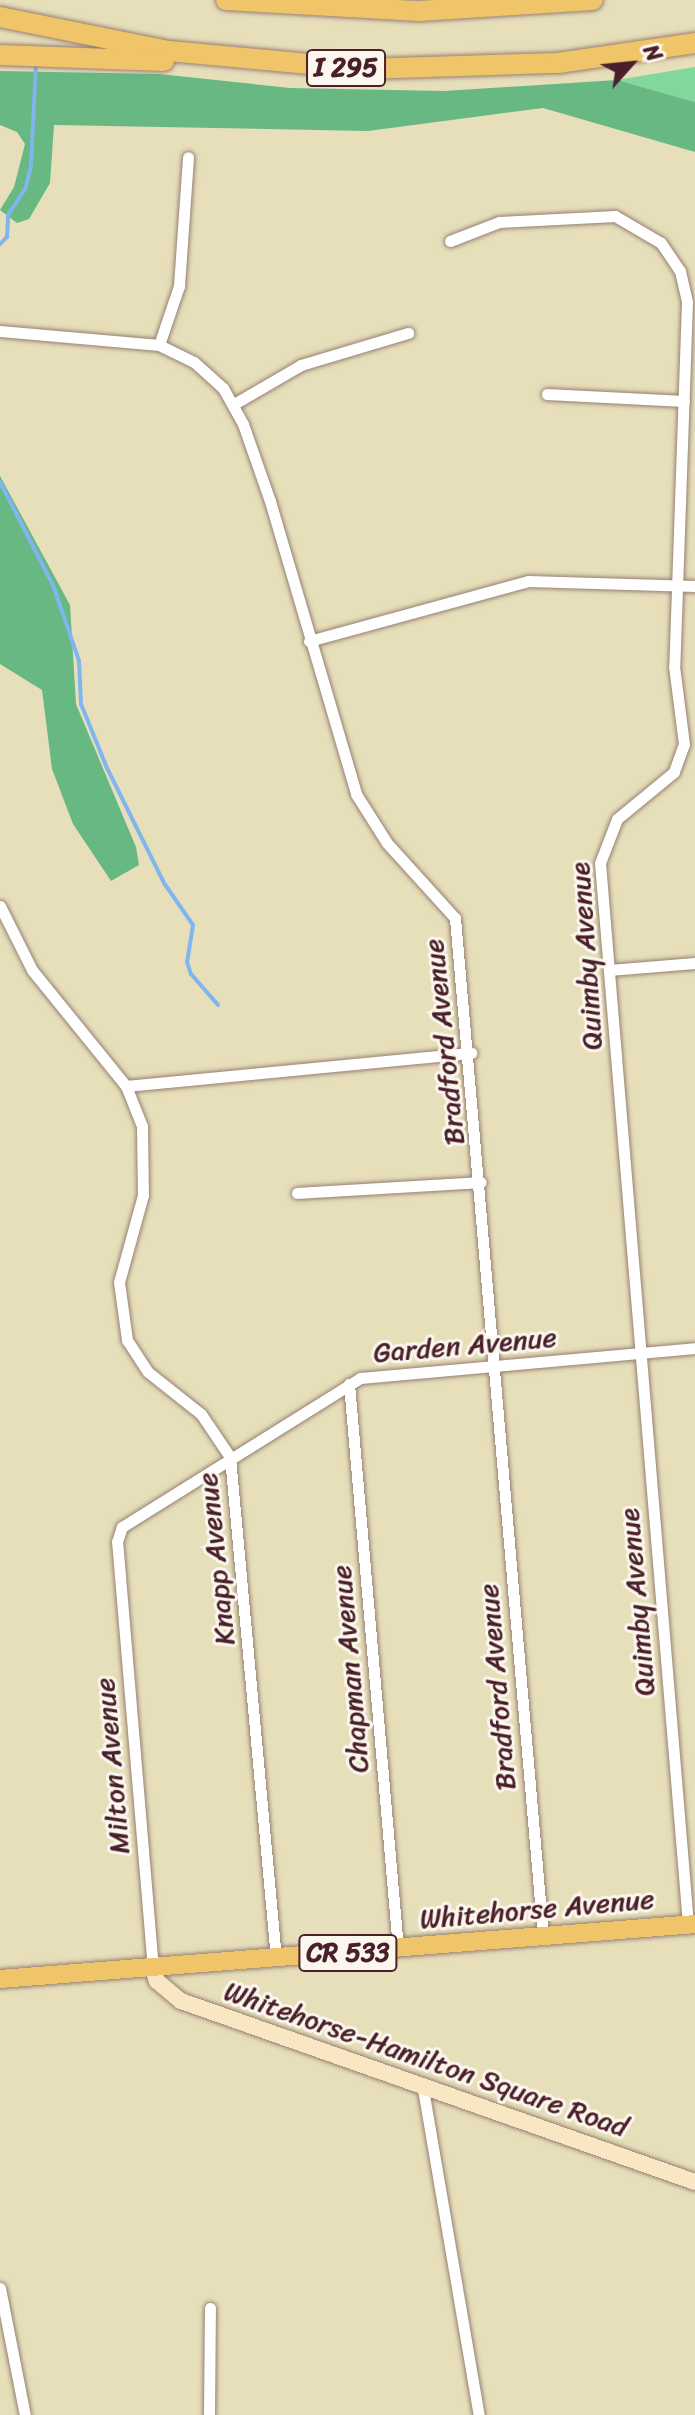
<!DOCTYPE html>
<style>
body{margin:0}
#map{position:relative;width:695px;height:2415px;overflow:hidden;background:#e6dfba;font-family:Sriracha,sans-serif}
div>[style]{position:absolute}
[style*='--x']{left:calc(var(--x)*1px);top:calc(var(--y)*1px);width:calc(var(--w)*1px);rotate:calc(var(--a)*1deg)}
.green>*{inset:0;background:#80d89d}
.forest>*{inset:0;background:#68b884}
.stream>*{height:4px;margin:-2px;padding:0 2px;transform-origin:2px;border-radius:2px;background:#81b5ef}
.roads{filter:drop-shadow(0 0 2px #987f72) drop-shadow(0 0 2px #987f72)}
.street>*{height:11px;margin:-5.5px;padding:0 5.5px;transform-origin:5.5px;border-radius:5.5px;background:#fff}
.secondary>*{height:16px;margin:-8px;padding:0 8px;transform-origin:8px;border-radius:8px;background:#f9e7c3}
.primary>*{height:18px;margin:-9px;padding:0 9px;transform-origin:9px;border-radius:9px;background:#f0c469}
.highway>*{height:20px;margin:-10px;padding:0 10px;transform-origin:10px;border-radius:10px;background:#f0c469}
span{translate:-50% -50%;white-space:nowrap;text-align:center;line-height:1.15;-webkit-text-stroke:6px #fbf7ec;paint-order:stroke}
.shield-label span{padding:2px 6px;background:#fbf7ec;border:2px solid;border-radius:6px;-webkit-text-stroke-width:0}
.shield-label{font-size:26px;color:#4a1f2b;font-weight:700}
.street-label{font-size:28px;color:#4a1f2b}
.north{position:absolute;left:591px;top:24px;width:80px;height:80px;-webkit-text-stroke:6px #fbf7ec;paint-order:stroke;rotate:63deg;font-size:22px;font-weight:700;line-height:32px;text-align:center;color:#4a1f2b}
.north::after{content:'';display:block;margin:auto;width:28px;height:36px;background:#4a1f2b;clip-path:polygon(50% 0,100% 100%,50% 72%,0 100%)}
</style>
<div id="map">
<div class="green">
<div style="clip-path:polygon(695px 67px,695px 102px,617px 80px)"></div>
</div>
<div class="forest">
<div style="clip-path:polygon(0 71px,159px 74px,290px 88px,444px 91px,617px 80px,695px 102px,695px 152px,543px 108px,368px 131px,54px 125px,50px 183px,29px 219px,17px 223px,0 210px,14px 187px,25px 144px,17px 132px,0 125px)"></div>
<div style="clip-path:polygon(0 476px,70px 605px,76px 704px,136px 847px,139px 865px,111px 881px,73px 824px,52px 769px,42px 690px,0 664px)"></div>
</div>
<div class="stream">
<div style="--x:0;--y:244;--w:10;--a:-45"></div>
<div style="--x:7;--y:237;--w:22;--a:-87"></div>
<div style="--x:8;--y:215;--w:33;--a:-57"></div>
<div style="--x:26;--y:187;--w:23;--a:-77"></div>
<div style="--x:31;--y:165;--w:101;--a:-87.2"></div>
<div style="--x:0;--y:482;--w:116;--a:62.8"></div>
<div style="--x:53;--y:585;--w:80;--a:71.1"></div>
<div style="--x:79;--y:661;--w:43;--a:87.3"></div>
<div style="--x:81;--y:704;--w:69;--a:67.9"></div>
<div style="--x:107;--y:768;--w:128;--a:63.6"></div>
<div style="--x:164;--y:883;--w:51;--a:55.4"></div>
<div style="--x:193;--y:925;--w:37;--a:99"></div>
<div style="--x:187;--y:962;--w:13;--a:72"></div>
<div style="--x:191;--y:974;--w:41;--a:48.9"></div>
</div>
<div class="roads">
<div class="street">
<div style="--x:450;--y:241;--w:53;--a:-21.2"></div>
<div style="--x:499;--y:222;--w:116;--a:-3"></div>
<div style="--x:615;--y:216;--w:53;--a:30.4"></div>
<div style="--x:661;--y:243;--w:34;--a:56"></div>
<div style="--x:680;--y:271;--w:32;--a:77"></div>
<div style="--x:687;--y:302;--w:364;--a:92"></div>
<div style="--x:674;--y:666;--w:79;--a:82.7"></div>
<div style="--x:684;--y:744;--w:30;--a:110"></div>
<div style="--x:674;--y:772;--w:74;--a:140.5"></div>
<div style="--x:617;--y:819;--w:47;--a:111.1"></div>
<div style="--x:600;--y:863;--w:1066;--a:85.26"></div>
<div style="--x:0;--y:331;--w:160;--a:5"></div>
<div style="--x:159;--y:345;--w:39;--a:26"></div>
<div style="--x:194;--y:362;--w:39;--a:42"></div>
<div style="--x:223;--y:388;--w:41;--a:60.9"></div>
<div style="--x:243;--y:424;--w:82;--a:70.7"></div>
<div style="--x:270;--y:501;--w:305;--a:73.6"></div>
<div style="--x:356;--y:794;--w:58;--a:57.7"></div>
<div style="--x:387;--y:843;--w:101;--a:47.8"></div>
<div style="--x:455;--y:918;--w:1023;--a:85.06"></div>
<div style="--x:159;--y:345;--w:62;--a:-71.3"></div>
<div style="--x:179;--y:286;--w:129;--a:-86"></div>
<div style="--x:547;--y:394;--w:137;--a:2.9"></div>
<div style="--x:234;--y:404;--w:78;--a:-30.2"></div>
<div style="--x:301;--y:365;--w:112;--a:-16.7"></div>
<div style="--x:309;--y:641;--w:227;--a:-15.3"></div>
<div style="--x:528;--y:581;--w:167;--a:1.7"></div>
<div style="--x:0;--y:906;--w:72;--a:63.4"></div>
<div style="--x:32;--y:970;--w:149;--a:51"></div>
<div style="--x:126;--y:1086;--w:43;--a:68.2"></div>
<div style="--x:142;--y:1126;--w:69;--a:89.2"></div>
<div style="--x:143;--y:1195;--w:90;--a:105.4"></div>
<div style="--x:119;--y:1282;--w:59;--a:82.1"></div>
<div style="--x:127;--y:1340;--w:38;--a:57"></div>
<div style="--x:148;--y:1372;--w:68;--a:38.4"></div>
<div style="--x:201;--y:1414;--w:52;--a:56"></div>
<div style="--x:230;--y:1457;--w:504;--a:84.76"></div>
<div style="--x:609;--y:970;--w:86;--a:-4.7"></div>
<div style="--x:126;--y:1086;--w:347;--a:-5.5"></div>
<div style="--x:297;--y:1193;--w:184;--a:-3.4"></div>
<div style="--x:349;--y:1384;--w:567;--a:85.04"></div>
<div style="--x:153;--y:1969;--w:429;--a:-94.8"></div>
<div style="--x:117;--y:1542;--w:16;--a:-72"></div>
<div style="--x:122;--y:1527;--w:281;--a:-32"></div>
<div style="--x:360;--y:1378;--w:336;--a:-5.1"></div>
<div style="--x:422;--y:2083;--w:337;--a:80.3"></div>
<div style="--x:0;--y:2288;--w:129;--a:78.9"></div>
<div style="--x:209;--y:2415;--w:107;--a:-89.5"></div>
</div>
<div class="secondary">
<div style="--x:153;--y:1969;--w:13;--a:72"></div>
<div style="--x:157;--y:1981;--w:31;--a:40"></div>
<div style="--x:181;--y:2001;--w:545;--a:19.4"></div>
</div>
<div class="primary">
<div style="--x:0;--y:1979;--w:697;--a:-4.52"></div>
</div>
<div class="highway">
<div style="--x:226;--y:0;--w:193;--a:3.3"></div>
<div style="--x:419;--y:11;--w:174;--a:-3.6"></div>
<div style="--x:0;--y:17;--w:172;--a:11.4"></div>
<div style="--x:169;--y:51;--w:195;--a:5.3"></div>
<div style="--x:363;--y:69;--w:195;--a:-1.8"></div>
<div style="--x:558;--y:63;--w:138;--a:-8.3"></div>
<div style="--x:0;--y:55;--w:164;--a:2.1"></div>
</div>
</div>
<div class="shield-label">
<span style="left:346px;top:68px">I 295</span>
<span style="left:348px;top:1953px">CR 533</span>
</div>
<div class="street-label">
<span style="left:586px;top:956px;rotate:-94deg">Quimby Avenue</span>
<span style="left:444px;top:1042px;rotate:-96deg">Bradford Avenue</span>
<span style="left:465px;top:1345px;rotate:-5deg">Garden Avenue</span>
<span style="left:216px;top:1559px;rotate:-96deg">Knapp Avenue</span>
<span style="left:637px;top:1602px;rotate:-95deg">Quimby Avenue</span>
<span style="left:350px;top:1669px;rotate:-95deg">Chapman Avenue</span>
<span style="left:497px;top:1687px;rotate:-95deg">Bradford Avenue</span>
<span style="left:112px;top:1766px;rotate:-95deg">Milton Avenue</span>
<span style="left:537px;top:1909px;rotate:-5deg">Whitehorse Avenue</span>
<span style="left:426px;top:2059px;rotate:19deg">Whitehorse-Hamilton Square Road</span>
</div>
<div class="north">N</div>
</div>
